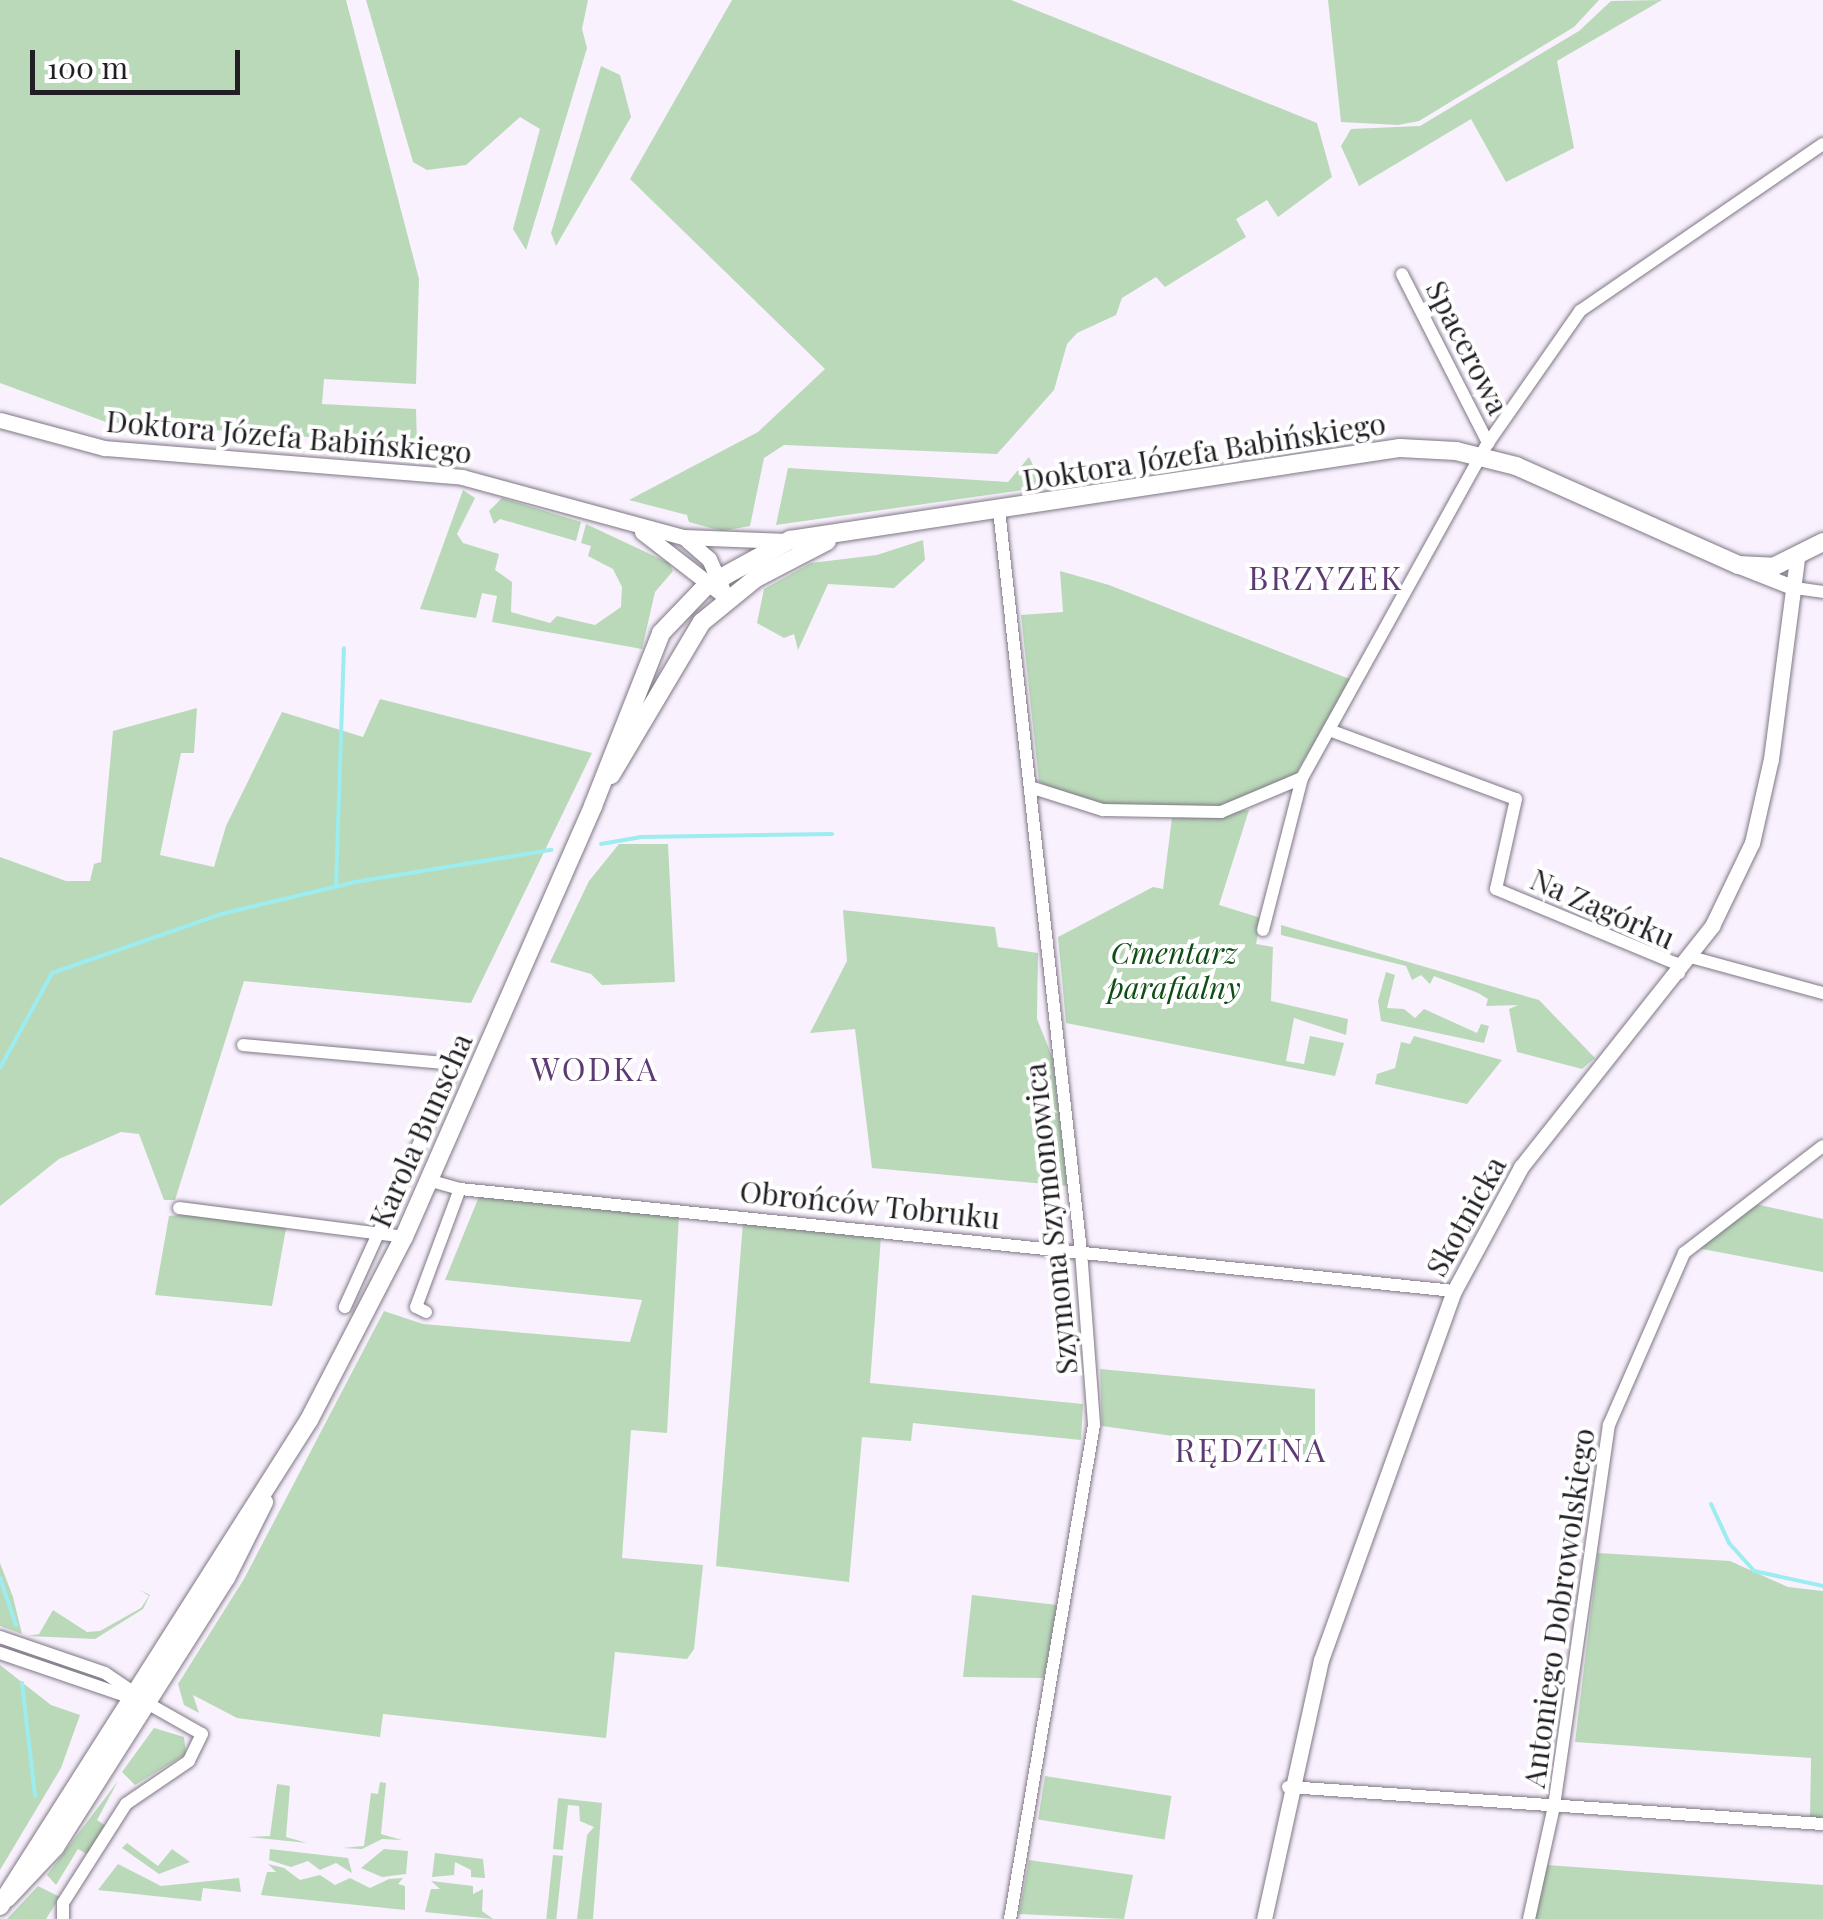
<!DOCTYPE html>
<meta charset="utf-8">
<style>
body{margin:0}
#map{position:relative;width:1823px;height:1919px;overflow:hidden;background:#f9f1fd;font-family:"Playfair Display",serif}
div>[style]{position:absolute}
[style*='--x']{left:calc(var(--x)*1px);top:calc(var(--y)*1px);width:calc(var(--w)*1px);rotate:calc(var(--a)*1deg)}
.green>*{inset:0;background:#bad9b9;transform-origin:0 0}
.stream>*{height:4px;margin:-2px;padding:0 2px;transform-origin:2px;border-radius:2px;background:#9cecf0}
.roads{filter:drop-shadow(0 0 2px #7f7784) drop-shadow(0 0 2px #7f7784)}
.minor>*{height:12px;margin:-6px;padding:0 6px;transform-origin:6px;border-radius:6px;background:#fff}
.tertiary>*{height:15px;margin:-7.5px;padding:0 7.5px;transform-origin:7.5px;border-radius:7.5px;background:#fff}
.secondary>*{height:18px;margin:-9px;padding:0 9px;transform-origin:9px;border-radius:9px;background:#fff}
span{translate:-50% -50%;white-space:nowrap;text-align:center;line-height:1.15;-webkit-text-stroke:8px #fff;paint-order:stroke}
.street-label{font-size:30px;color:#221f24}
.park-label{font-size:30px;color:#0e4e14;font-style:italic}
.neighbourhood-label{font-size:32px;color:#5d3a74;letter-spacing:2.5px}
.scale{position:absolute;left:30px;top:50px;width:210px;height:45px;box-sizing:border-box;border:5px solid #221f24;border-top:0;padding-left:12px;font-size:30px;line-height:35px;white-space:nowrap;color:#221f24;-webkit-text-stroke:8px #fff;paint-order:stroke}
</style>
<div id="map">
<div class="green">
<div style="clip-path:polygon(0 0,346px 0,419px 279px,416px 384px,324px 379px,322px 404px,416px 409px,417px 445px,106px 422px,0 383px)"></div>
<div style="clip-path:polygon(366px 0,588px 0,582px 29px,587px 48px,526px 250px,513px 229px,540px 129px,520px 117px,466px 165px,427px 170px,413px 162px)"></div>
<div style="clip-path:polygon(732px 0,1011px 0,1317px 123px,1332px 177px,1278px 217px,1267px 200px,1236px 219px,1246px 237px,1165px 287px,1156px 277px,1122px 298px,1116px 315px,1077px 333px,1067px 344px,1054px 390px,997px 454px,784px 445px,764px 458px,750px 526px,722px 531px,689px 522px,687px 515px,629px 500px,758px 432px,825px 369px,630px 179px)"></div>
<div style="clip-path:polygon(1328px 0,1599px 0,1574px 27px,1419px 121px,1398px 125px,1341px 122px)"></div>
<div style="clip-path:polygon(1662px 0,1557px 61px,1574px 148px,1506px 182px,1471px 119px,1359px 186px,1341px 146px,1351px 129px,1420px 126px,1579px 31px,1611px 1px)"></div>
<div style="clip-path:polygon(601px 66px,620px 75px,631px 117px,556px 246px,551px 233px)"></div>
<div style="clip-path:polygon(1029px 457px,1044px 487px,776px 525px,788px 468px,1008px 482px)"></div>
<div style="clip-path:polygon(463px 490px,475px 498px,457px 534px,463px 543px,499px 554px,495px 570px,512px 582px,511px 612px,550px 623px,557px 616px,595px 625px,621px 607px,622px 587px,613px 569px,588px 556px,591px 546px,581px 543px,586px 524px,669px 563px,673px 571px,655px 592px,642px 649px,492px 622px,497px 596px,482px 593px,476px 618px,420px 609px)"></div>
<div style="clip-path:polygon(502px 498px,581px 522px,576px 541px,500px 519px,494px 524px,489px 511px)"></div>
<div style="clip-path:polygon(923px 540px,925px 560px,894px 588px,828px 584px,798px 650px,794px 634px,784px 638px,757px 623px,764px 589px,811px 563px,877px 555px)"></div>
<div style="clip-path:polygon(1060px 571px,1109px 585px,1352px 680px,1293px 778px,1219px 806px,1108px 805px,1067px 796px,1039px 782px,1021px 615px,1063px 612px)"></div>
<div style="clip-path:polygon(380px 699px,592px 753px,471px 1003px,244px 981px,175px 1200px,164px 1200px,139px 1134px,121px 1132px,59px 1159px,0 1206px,0 857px,66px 881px,90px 881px,94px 864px,101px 862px,113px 731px,197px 708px,194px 753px,181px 753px,160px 855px,214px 867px,226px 826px,282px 712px,363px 737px)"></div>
<div style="clip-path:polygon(1249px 810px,1219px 905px,1261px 918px,1256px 944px,1273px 947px,1271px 1001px,1348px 1019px,1346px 1035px,1294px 1018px,1286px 1061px,1304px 1064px,1310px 1036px,1344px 1043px,1335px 1076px,1066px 1023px,1058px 937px,1153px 887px,1163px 889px,1172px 818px)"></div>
<div style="clip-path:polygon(619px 844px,668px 844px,675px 982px,602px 985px,591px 974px,550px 962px,589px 881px)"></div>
<div style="clip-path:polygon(843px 910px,995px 927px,998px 947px,1038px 953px,1037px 1019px,1053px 1059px,1067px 1186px,872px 1168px,855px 1029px,810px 1033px,847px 961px)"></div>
<div style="clip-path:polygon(1281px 925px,1539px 1000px,1595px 1058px,1582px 1069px,1517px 1052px,1509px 1009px,1518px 1005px,1486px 1006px,1488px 999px,1478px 993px,1434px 976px,1430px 984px,1421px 975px,1412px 980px,1406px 966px,1281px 935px)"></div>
<div style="clip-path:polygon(1386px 972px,1395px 975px,1387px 1008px,1404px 1009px,1415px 1018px,1424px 1009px,1477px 1033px,1481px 1024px,1489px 1026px,1484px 1043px,1381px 1021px,1378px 1001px)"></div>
<div style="clip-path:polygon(1414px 1036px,1502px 1060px,1467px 1104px,1375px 1084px,1377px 1074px,1395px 1068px,1401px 1042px,1410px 1044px)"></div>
<div style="clip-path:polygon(480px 1194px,679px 1215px,667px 1433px,631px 1430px,622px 1558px,703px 1565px,694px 1649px,687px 1659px,615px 1652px,606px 1738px,383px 1714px,380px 1737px,237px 1718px,193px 1695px,199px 1713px,184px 1705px,178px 1684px,244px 1579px,384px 1311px,423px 1324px,630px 1342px,642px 1300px,445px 1280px)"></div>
<div style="clip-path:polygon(1755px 1204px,1823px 1219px,1823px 1272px,1697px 1248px)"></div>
<div style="clip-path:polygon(191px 1214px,287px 1223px,272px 1306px,155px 1295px,169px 1216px)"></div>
<div style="clip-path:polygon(743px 1222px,881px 1237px,870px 1383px,1083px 1404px,1081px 1440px,913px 1423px,911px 1441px,862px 1437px,849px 1582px,716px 1566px)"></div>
<div style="clip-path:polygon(1100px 1369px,1315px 1389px,1315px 1456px,1102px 1426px)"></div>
<div style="clip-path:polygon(1598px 1553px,1730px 1561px,1788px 1587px,1823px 1591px,1823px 1818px,1810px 1818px,1811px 1758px,1575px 1742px)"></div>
<div style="clip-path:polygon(0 1563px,13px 1597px,22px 1634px,0 1626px)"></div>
<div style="clip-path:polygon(140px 1590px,150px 1595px,143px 1609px,95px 1639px,28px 1636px,39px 1634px,53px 1610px,87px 1632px,100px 1631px,141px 1608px,149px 1596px)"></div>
<div style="clip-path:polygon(972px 1595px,1057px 1605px,1044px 1678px,963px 1677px)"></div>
<div style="clip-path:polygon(0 1665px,51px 1705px,80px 1715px,61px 1768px,0 1870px)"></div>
<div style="clip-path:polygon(154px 1728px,184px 1737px,186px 1754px,135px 1785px,122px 1772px)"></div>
<div style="left:1045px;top:1776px;width:128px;height:44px;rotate:9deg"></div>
<div style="clip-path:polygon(118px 1781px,97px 1820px,106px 1826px,87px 1854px,78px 1849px,56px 1885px,47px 1875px)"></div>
<div style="clip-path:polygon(380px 1782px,386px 1783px,381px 1834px,402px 1840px,382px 1839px,362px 1849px,342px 1848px,364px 1846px,371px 1793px,378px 1794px)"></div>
<div style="clip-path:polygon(277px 1784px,290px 1786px,286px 1837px,307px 1843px,248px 1837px,270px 1836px)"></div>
<div style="clip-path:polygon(558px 1798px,602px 1803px,593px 1919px,577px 1919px,587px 1835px,594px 1827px,580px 1821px,579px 1806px,568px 1805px,563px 1850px,553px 1849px)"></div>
<div style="clip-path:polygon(127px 1843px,158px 1866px,172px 1849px,190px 1862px,159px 1874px,122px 1848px)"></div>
<div style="clip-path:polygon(270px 1849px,348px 1858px,352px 1873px,336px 1863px,320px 1870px,308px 1861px,291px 1867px,269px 1860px)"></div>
<div style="clip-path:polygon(384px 1849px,408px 1851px,406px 1874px,382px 1877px,361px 1868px)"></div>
<div style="clip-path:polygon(435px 1853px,483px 1859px,485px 1878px,471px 1877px,471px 1870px,455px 1862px,454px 1875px,432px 1877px)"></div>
<div style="left:553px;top:1855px;width:10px;height:64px;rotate:6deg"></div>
<div style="clip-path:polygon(1029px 1860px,1133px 1875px,1124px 1919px,1019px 1914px)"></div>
<div style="clip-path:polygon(118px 1864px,161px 1886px,239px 1878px,241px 1892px,203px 1888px,201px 1901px,98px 1890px)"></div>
<div style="clip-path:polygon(268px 1864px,284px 1868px,300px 1880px,320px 1875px,335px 1885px,350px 1878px,370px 1888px,389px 1879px,403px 1878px,398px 1884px,405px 1886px,405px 1910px,261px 1895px,267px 1872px,276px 1872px)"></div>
<div style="clip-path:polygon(1547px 1865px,1823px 1885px,1823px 1919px,1535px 1919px)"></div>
<div style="clip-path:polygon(431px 1881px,473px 1886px,473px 1894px,483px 1889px,482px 1911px,493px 1919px,425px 1912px,431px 1889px,440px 1889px)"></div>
<div style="clip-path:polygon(38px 1886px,60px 1897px,46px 1919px,7px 1919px)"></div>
</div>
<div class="stream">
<div style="--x:601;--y:844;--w:41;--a:-9.9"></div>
<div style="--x:641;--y:837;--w:191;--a:-0.9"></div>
<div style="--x:336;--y:887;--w:239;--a:-88.1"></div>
<div style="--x:0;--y:1068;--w:108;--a:-61.3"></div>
<div style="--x:52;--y:973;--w:179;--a:-19.2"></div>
<div style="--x:221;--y:914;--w:138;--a:-13.4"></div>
<div style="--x:355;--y:882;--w:199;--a:-9.3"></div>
<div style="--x:1711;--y:1504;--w:43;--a:65.2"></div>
<div style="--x:1729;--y:1543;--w:38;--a:48"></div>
<div style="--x:1754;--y:1571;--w:71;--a:12.3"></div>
<div style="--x:0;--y:1578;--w:50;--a:71.2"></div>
<div style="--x:22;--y:1683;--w:114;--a:83.4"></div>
</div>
<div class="roads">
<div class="minor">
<div style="--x:1402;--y:274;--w:190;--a:63"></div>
<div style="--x:999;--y:510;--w:746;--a:83.69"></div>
<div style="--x:1081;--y:1251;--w:174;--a:85.7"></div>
<div style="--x:1094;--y:1425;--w:501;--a:99.65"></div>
<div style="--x:1795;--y:588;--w:28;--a:8"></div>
<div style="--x:1329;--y:730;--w:199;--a:20.3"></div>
<div style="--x:1516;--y:799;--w:92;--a:102.5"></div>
<div style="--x:1496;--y:889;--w:194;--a:22.5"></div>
<div style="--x:1675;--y:963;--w:11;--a:68"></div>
<div style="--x:1030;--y:787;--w:77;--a:17.5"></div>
<div style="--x:1103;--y:810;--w:118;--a:1"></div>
<div style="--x:1221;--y:812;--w:88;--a:-22.8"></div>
<div style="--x:1302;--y:778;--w:383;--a:-61"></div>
<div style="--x:1488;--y:443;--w:161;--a:-55.1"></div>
<div style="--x:1580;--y:311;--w:295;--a:-34.5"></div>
<div style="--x:1263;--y:930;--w:157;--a:-75.6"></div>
<div style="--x:1691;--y:957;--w:137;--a:15.3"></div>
<div style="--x:243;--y:1045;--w:213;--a:5.1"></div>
<div style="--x:455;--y:1064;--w:267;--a:114.4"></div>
<div style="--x:428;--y:1180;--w:33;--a:16"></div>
<div style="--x:460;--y:1189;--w:999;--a:5.86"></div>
<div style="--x:179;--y:1208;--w:227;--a:7.3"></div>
<div style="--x:426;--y:1312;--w:11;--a:-153"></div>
<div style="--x:416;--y:1307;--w:126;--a:-69.6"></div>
<div style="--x:0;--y:1637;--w:111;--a:18.9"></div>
<div style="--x:105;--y:1673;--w:45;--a:34"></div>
<div style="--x:0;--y:1653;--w:155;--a:18.8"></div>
<div style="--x:147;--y:1703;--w:63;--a:29.4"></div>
<div style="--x:202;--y:1734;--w:30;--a:116"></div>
<div style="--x:189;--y:1761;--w:76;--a:145.7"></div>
<div style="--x:126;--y:1804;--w:117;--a:122.5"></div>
<div style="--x:63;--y:1903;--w:16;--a:90"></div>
<div style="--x:1288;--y:1787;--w:536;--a:3.96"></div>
<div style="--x:1529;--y:1919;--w:116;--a:-77.5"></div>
<div style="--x:1554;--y:1806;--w:385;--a:-81.8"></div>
<div style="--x:1609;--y:1425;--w:188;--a:-66.4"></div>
<div style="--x:1684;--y:1253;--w:175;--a:-37.6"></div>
</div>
<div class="tertiary">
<div style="--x:0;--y:420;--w:108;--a:15.1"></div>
<div style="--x:104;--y:448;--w:359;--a:4.6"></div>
<div style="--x:462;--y:477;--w:229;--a:15.2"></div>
<div style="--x:683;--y:537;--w:104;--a:2.2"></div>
<div style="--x:642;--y:532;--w:108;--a:37.8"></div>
<div style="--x:687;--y:540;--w:29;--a:41"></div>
<div style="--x:709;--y:559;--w:32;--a:66"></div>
<div style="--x:1739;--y:566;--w:60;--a:21.4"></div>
<div style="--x:1264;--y:1919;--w:265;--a:-77.6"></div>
<div style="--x:1321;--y:1660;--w:392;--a:-70.2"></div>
<div style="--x:1454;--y:1291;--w:141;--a:-61.6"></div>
<div style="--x:1521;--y:1167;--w:308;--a:-51.6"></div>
<div style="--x:1712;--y:926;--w:92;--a:-64.3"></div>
<div style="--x:1752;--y:843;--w:86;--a:-77.3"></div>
<div style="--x:1771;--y:759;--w:202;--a:-82.6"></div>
</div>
<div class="secondary">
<div style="--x:611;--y:775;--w:178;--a:-59.3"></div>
<div style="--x:702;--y:622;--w:70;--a:-39.2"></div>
<div style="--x:756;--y:578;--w:80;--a:-27.5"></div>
<div style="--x:7;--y:1898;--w:70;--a:-46.7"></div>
<div style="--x:55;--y:1847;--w:319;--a:-57.6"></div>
<div style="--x:226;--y:1578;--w:85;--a:-63.4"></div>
<div style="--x:0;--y:1906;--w:576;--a:-57.55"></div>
<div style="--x:309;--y:1420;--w:206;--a:-62.6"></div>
<div style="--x:404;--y:1237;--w:471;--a:-66.3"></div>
<div style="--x:593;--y:806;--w:186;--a:-68.5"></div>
<div style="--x:661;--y:633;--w:65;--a:-46.2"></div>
<div style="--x:706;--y:586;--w:96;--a:-28.7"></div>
<div style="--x:790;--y:540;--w:617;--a:-8.58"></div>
<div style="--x:1400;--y:448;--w:56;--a:3.1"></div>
<div style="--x:1456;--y:451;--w:62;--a:14"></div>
<div style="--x:1516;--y:466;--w:243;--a:24"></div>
<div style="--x:1738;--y:565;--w:35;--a:3"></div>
<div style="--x:1773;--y:567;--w:56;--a:-26.6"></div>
</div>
</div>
<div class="street-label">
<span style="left:1468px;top:347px;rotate:63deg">Spacerowa</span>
<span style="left:289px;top:436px;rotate:5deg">Doktora Józefa Babińskiego</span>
<span style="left:1204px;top:451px;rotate:-9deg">Doktora Józefa Babińskiego</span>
<span style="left:1603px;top:908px;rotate:24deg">Na Zagórku</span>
<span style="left:420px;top:1130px;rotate:-66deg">Karola Bunscha</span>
<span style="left:870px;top:1204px;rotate:6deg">Obrońców Tobruku</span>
<span style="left:1465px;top:1216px;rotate:-61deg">Skotnicka</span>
<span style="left:1050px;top:1219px;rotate:-96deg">Szymona Szymonowica</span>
<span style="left:1558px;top:1608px;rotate:-82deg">Antoniego Dobrowolskiego</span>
</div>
<div class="park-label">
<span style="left:1174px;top:969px">Cmentarz<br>parafialny</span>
</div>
<div class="neighbourhood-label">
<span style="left:1326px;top:577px">BRZYZEK</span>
<span style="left:595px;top:1068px">WODKA</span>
<span style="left:1251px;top:1449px">RĘDZINA</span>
</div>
<div class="scale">100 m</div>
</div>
